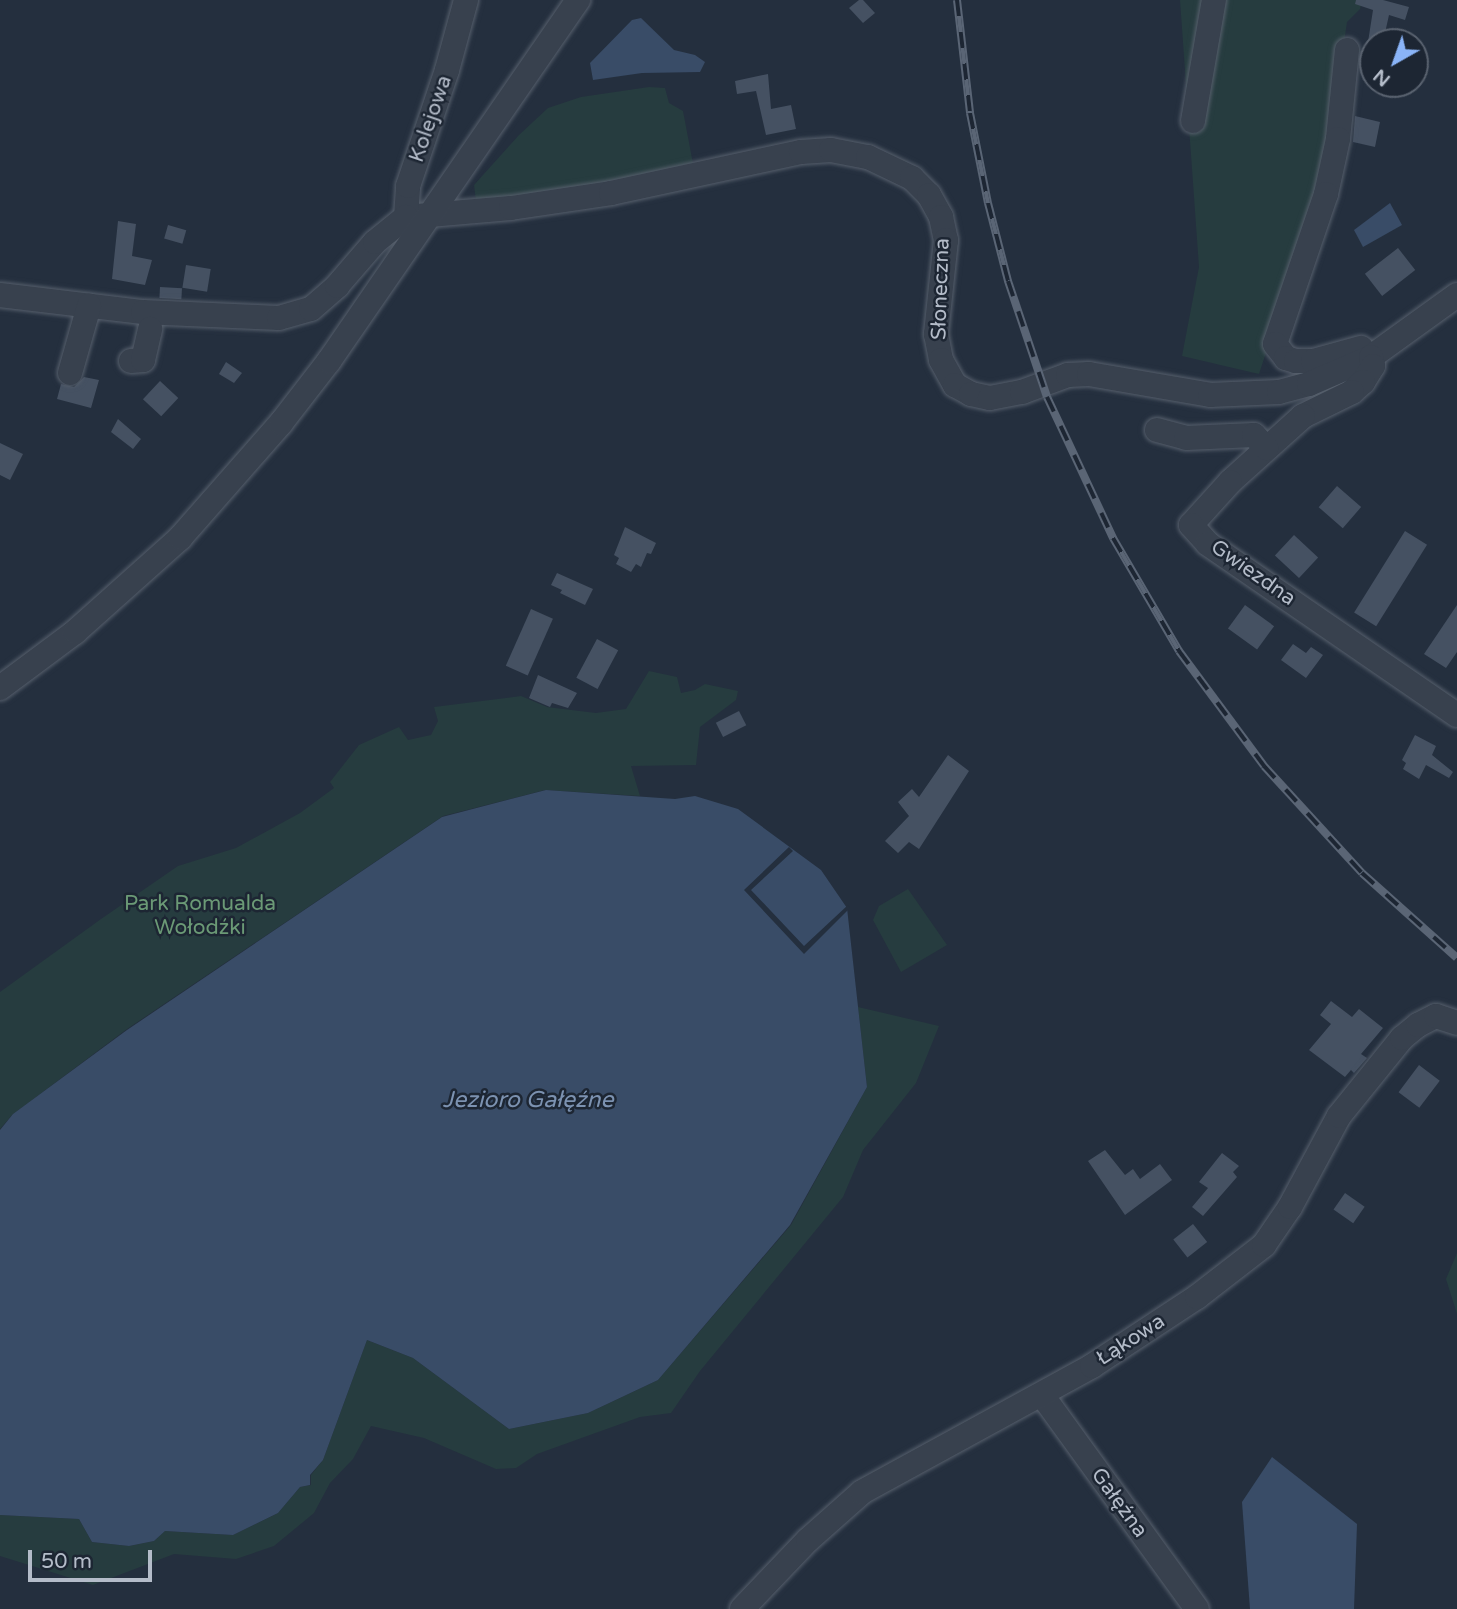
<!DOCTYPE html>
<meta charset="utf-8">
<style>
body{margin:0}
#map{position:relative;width:1457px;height:1609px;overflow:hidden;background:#242f3e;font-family:"Varela Round",sans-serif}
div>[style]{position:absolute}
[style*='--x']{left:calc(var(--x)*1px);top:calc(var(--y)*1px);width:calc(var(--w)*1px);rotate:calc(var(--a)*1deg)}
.green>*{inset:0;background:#263c3f}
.water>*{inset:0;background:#394c67}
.pier>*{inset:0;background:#242f3e}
.building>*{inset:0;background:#455162;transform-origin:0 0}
.roads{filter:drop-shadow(0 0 2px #565f6c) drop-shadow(0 0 2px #565f6c)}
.minor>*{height:24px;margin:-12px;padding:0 12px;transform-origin:12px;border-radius:12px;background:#38414e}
.rail>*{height:8px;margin-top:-4px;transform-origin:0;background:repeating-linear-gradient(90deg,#1d2633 0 16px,#5a6575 0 32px);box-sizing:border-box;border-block:2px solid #5a6575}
span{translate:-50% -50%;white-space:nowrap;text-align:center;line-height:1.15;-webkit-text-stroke:5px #1d2633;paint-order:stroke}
.street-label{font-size:21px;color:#b4bcc9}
.park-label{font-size:21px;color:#6b9a76}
.water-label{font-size:23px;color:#7c92b1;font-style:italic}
.north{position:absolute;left:1359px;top:28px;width:70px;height:70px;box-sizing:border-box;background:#1d2633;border:2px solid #59626f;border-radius:50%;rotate:220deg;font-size:19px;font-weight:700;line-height:28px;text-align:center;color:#b4bcc9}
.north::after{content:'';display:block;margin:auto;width:24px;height:32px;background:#8ab4f8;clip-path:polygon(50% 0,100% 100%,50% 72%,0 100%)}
.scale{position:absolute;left:28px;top:1550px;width:124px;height:32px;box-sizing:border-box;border:4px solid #b4bcc9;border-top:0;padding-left:9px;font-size:21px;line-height:24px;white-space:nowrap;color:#b4bcc9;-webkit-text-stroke:5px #1d2633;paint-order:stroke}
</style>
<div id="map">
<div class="green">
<div style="clip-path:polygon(1180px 0,1362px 0,1360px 9px,1347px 22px,1329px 147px,1319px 190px,1259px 374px,1182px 356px,1199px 267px)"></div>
<div style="clip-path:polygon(649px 87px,665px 88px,669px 103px,683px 111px,695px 174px,477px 209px,474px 185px,519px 135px,548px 108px,581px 97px)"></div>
<div style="clip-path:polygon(649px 671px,677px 677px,681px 693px,695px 690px,705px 684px,738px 691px,736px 700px,700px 727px,696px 765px,631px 766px,640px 796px,545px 790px,443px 816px,127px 1029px,12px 1115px,0 1129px,0 992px,101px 919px,178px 866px,236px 848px,300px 813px,334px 788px,330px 782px,359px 745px,399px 727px,408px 740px,431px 735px,438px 721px,434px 707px,521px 696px,547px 707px,596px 713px,626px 709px)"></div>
<div style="clip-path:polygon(908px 889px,947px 945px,901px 972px,873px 920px,879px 906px)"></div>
<div style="clip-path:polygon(858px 1007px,939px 1026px,916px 1083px,863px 1150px,843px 1197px,700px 1371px,671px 1413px,640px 1417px,537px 1454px,516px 1468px,496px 1469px,424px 1438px,371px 1426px,353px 1459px,330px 1483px,314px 1513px,274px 1546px,236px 1559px,174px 1554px,93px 1585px,0 1556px,0 1515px,79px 1519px,92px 1542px,129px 1546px,154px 1541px,165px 1531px,233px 1535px,278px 1513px,300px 1487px,311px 1485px,311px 1475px,323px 1460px,367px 1340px,413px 1358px,509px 1429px,588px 1413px,658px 1380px,791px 1225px,867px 1087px)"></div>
<div style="clip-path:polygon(1457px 1253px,1457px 1314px,1446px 1279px)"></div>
</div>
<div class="water">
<div style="clip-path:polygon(641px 18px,674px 50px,695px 55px,705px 62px,700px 72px,642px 73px,593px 80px,590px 63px,632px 20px)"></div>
<div style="clip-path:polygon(1390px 203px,1402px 225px,1363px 247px,1354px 230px)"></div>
<div style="clip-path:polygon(546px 790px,675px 799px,695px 796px,738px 809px,821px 870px,847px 908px,867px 1087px,790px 1225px,658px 1380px,588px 1413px,509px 1429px,413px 1358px,367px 1340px,323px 1460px,310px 1475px,310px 1485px,300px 1487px,278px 1513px,233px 1535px,165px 1531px,154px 1541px,129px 1546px,92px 1542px,79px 1519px,0 1515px,0 1130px,13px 1114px,127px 1030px,442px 817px)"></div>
<div style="clip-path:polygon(1272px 1457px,1357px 1524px,1354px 1609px,1250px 1609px,1242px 1502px)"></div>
</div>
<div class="pier">
<div style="clip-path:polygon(789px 847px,793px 851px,751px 890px,804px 946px,848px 905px,850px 908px,804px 954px,744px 890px)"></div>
</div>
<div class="building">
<div style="clip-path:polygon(859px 0,863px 0,875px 13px,863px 23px,849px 8px)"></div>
<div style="clip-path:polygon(1356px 0,1383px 0,1409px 7px,1405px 20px,1389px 15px,1383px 42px,1368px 42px,1373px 10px,1355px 4px)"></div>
<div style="clip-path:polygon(768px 74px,771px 109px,791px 105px,796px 129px,766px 135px,756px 91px,737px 94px,735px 81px)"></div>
<div style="clip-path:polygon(1355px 116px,1380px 122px,1375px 147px,1353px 142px)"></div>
<div style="clip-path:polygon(118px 221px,136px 224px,132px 256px,152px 260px,145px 285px,112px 279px)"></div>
<div style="left:168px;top:225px;width:19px;height:14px;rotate:16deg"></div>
<div style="left:1398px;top:248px;width:28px;height:42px;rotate:52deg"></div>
<div style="left:186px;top:265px;width:25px;height:23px;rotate:9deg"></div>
<div style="left:160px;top:287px;width:22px;height:11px;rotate:3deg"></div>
<div style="clip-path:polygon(226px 362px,242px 373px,234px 383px,219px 374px)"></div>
<div style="clip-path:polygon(84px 377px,99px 380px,91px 408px,57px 399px,61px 384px,74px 387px)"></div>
<div style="left:160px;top:381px;width:25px;height:25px;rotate:43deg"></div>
<div style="clip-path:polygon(118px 419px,141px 439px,133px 449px,111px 432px)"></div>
<div style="clip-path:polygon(0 443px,23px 454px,10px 480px,0 475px)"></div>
<div style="left:1337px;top:486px;width:32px;height:28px;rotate:41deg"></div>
<div style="clip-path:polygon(625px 527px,656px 543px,651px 554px,647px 553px,641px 567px,636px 564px,631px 572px,616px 564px,619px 558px,614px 555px)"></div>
<div style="left:1405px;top:531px;width:26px;height:96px;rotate:32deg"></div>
<div style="left:1294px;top:535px;width:33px;height:28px;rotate:43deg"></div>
<div style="clip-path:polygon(557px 573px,593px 589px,585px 605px,560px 593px,562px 590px,551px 585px)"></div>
<div style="left:1245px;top:605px;width:36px;height:29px;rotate:36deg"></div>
<div style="clip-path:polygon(1457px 605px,1457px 652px,1446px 668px,1424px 654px)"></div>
<div style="left:531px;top:609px;width:24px;height:62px;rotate:24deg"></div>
<div style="left:597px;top:639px;width:24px;height:44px;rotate:28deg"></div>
<div style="clip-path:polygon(1293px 644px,1306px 653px,1311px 647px,1323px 655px,1306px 678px,1281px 660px)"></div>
<div style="clip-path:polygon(538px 675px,577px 693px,568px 708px,552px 703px,550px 707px,529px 698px)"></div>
<div style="left:739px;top:711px;width:16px;height:26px;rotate:63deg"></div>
<div style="clip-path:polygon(1415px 735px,1436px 746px,1432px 755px,1453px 772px,1449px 778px,1426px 765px,1419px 779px,1403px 769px,1406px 763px,1402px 760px)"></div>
<div style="clip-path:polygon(948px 755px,969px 771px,919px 849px,909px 842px,898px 853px,885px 841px,909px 816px,898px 802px,912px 789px,919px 797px)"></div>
<div style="clip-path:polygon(1331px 1001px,1352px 1017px,1359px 1009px,1383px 1028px,1361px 1054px,1367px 1058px,1354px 1073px,1351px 1070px,1345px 1077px,1309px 1050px,1331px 1024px,1320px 1015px)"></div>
<div style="left:1419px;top:1065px;width:26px;height:34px;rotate:37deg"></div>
<div style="clip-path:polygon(1105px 1150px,1125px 1175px,1133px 1169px,1140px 1179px,1160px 1164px,1172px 1180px,1125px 1215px,1088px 1161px)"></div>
<div style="clip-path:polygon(1222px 1153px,1239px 1166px,1233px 1172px,1237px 1177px,1203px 1216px,1192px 1207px,1208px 1188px,1199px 1182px)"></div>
<div style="left:1345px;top:1193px;width:24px;height:20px;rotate:35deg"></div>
<div style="left:1193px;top:1224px;width:23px;height:25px;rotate:52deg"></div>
</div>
<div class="roads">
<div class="minor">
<div style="--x:1347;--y:50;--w:89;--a:95.8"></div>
<div style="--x:1338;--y:139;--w:56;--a:102.3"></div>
<div style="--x:1326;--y:194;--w:158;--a:108.8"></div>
<div style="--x:1275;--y:344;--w:18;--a:52"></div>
<div style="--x:1286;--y:358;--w:10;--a:17"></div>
<div style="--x:1296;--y:361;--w:17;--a:0"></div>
<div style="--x:1313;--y:361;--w:50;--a:-15.2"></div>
<div style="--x:1193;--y:121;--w:123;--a:-80.2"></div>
<div style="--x:406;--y:217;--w:105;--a:-4.9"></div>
<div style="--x:511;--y:208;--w:101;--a:-8.5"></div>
<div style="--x:611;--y:193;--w:194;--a:-12.2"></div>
<div style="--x:801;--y:152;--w:30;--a:-4"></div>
<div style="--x:831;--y:150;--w:38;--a:11"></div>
<div style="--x:868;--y:157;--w:49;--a:25.5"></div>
<div style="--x:912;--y:178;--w:24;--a:45"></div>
<div style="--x:929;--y:195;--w:25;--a:61"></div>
<div style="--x:941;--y:217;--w:24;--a:78"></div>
<div style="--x:946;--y:240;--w:95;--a:96.1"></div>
<div style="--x:936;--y:334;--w:26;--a:79"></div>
<div style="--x:941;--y:360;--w:29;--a:61"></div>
<div style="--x:955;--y:385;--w:18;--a:29"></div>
<div style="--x:971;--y:394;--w:19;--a:12"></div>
<div style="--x:990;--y:398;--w:33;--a:-11"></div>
<div style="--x:1022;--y:392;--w:49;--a:-20.3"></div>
<div style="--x:1068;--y:375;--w:21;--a:-3"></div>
<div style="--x:1089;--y:374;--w:123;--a:9.8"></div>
<div style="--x:1210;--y:395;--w:69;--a:-2.5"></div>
<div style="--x:1279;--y:392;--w:31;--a:-15"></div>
<div style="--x:1309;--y:384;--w:68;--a:-23.5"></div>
<div style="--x:1371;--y:357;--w:106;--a:-35.8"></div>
<div style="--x:406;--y:217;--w:31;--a:-86"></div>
<div style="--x:408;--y:186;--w:122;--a:-71.4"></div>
<div style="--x:447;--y:70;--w:73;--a:-74.8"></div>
<div style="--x:0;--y:295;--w:144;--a:6.8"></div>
<div style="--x:143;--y:312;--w:136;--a:2.5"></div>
<div style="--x:279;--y:318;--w:33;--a:-16"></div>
<div style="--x:311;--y:309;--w:35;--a:-41"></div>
<div style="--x:337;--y:286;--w:58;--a:-49.2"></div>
<div style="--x:375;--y:242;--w:40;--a:-39"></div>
<div style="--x:1371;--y:357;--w:9;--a:77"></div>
<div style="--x:1373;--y:366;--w:19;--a:122"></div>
<div style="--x:1363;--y:382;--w:15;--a:138"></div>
<div style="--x:1352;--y:392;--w:55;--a:153.9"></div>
<div style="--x:1303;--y:416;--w:98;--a:137.9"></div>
<div style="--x:1230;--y:482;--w:58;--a:132.2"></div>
<div style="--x:1191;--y:525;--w:25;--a:48"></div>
<div style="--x:1208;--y:544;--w:302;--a:34.5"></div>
<div style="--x:131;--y:361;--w:12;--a:-5"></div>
<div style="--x:143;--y:360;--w:32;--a:-77"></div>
<div style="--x:70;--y:373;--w:70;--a:-74.2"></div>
<div style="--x:1157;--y:430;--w:30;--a:15"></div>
<div style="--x:1186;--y:438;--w:68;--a:-2.5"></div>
<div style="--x:1254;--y:435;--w:18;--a:47"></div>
<div style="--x:0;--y:688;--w:94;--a:-36.7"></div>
<div style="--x:75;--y:632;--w:141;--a:-41.8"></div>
<div style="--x:180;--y:538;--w:153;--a:-48.7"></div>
<div style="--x:281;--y:423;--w:78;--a:-52.3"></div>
<div style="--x:329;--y:361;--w:439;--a:-55.4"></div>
<div style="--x:1042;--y:1395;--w:264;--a:54.1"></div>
<div style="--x:742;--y:1609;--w:95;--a:-46.3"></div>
<div style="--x:808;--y:1540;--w:72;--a:-41.6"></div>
<div style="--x:862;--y:1492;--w:262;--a:-28.7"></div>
<div style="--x:1092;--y:1366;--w:126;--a:-33.3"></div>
<div style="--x:1197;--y:1297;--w:85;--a:-37.8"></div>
<div style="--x:1264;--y:1245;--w:46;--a:-55.6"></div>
<div style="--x:1290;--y:1207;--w:103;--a:-61.7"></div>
<div style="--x:1339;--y:1116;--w:100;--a:-51.1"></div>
<div style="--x:1402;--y:1038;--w:21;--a:-39"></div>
<div style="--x:1418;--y:1025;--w:20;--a:-27"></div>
<div style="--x:1436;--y:1016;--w:22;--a:18"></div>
</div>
</div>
<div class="rail">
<div style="--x:957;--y:0;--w:114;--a:83.4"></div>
<div style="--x:970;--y:113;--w:92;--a:78.7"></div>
<div style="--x:988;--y:203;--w:81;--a:75.6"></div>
<div style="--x:1008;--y:281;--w:122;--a:71.4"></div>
<div style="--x:1047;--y:397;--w:156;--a:64.9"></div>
<div style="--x:1113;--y:538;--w:131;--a:59.7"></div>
<div style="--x:1179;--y:651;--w:143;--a:53.5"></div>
<div style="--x:1264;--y:766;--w:145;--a:47.5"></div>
<div style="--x:1362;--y:873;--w:127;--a:41.8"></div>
</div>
<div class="street-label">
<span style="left:431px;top:119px;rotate:-71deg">Kolejowa</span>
<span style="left:941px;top:289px;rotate:-88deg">Słoneczna</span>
<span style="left:1253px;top:573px;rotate:35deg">Gwiezdna</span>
<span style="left:1131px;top:1340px;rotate:-33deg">Łąkowa</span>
<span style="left:1119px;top:1503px;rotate:54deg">Gałęźna</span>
</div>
<div class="park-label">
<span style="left:200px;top:916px">Park Romualda<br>Wołodźki</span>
</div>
<div class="water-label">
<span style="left:528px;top:1100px">Jezioro Gałęźne</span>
</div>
<div class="north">N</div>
<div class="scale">50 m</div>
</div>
